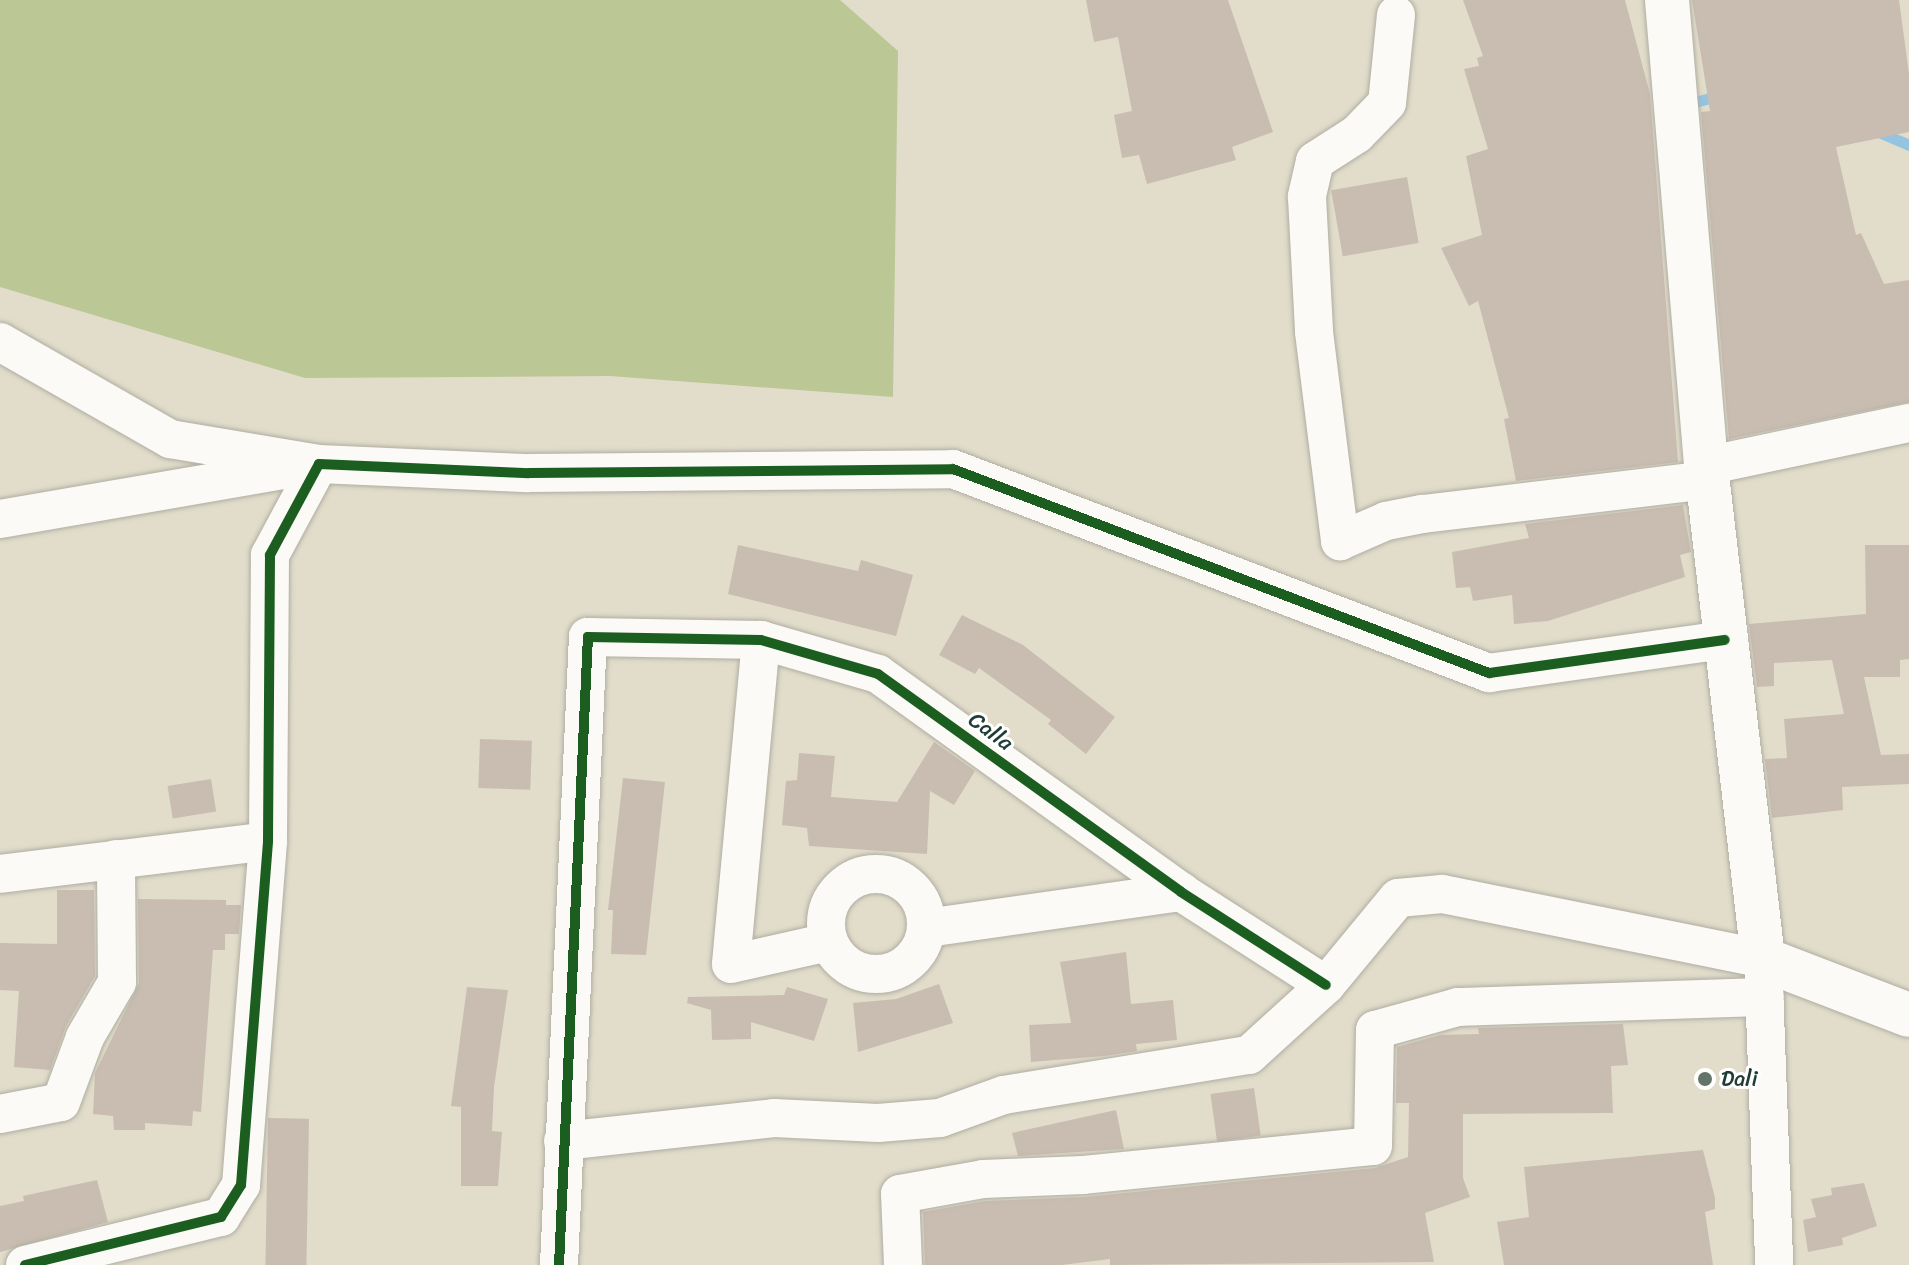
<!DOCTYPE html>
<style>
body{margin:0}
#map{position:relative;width:1909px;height:1265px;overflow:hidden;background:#e2dcca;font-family:Sriracha,sans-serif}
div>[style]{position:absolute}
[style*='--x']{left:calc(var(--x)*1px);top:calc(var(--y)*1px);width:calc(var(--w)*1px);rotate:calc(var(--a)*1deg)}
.forest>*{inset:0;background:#bbc794}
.stream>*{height:11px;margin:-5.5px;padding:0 5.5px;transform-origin:5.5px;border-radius:5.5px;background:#94c4e0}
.building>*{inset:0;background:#c9bdb1;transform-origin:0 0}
.roads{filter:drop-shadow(0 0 2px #afaea2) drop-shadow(0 0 2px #afaea2)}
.minor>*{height:38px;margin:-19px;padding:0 19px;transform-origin:19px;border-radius:19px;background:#fbfaf7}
.minor>.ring{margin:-19px;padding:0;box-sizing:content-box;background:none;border:38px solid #fbfaf7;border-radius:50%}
.tertiary>*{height:44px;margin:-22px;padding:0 22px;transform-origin:22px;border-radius:22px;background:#fbfaf7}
.cycleway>*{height:10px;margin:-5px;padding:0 5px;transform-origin:5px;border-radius:5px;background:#1b5e20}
.dots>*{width:22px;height:22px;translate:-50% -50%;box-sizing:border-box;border:4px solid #fff;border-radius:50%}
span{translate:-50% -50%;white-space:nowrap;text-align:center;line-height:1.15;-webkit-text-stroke:6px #fff;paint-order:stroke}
.street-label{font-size:22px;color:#1f3d34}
.poi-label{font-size:22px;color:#1f3d34}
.left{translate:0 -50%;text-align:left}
</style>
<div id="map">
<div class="forest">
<div style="clip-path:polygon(0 0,840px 0,898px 51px,893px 397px,610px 376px,305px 378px,0 287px)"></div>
</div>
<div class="stream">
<div style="--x:1688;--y:93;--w:11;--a:52"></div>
<div style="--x:1695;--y:102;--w:28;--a:-15"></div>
<div style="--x:1874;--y:130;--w:38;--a:23"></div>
</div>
<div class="building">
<div style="clip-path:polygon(1086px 0,1228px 0,1273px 132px,1232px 147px,1236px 160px,1147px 184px,1139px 155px,1122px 158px,1114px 115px,1132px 111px,1118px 37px,1094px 42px)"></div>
<div style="clip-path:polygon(1463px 0,1625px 0,1650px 94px,1678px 462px,1516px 481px,1504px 419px,1509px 418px,1478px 301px,1469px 306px,1441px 248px,1482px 235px,1466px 156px,1488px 149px,1464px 69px,1479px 66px,1477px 58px,1483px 56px)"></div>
<div style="clip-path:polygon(1692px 0,1899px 0,1909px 74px,1909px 132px,1836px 147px,1856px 235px,1861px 233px,1884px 284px,1909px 280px,1909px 402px,1729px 439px,1701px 112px,1710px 111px)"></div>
<div style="left:1407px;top:177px;width:67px;height:77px;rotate:80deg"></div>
<div style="clip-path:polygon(1683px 505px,1691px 552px,1680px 555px,1685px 577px,1548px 621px,1514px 624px,1512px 595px,1473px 601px,1470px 587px,1456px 588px,1452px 552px,1529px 538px,1525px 524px)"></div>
<div style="clip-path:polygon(738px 545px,858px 571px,861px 560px,913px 575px,896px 636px,728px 594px)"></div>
<div style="clip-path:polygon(1865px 545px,1909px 545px,1909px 659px,1900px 660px,1900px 677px,1864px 677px,1881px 755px,1909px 754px,1909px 784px,1842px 787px,1843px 810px,1772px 818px,1765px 759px,1787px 758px,1784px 719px,1844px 714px,1832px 660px,1774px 663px,1774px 686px,1757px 687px,1749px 624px,1866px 614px)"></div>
<div style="clip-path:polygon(962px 615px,1023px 645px,1115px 717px,1086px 754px,1048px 724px,1051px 720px,979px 668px,975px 674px,939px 655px)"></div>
<div style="left:480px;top:739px;width:52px;height:49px;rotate:2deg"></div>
<div style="clip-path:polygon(934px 742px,975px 771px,954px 805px,930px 791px,927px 854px,809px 846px,807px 828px,782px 825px,786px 781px,797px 780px,799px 753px,835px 756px,831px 797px,897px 802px)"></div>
<div style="clip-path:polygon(623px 778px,665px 782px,646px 955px,611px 954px,613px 910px,608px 910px)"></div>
<div style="left:211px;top:779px;width:33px;height:44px;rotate:81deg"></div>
<div style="clip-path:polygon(57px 890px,94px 890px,95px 976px,66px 1026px,50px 1070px,14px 1067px,19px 991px,0 990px,0 943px,57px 944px)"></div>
<div style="clip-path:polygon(138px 899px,226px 900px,226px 905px,241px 905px,239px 934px,225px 934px,225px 950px,213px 950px,201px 1112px,193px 1111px,192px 1126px,145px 1123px,145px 1130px,114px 1130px,113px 1116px,93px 1114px,95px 1073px,139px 983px)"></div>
<div style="clip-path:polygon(1126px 952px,1131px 1004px,1173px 1000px,1177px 1040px,1136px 1044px,1137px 1051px,1104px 1056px,1031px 1062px,1029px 1025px,1071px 1023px,1060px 962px)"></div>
<div style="clip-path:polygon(939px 984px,953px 1023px,858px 1052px,853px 1003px,896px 999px)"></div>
<div style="clip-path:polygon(467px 987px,508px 990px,494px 1087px,492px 1131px,502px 1132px,498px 1186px,461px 1186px,461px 1107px,451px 1106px)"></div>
<div style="clip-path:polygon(787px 987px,828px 999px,814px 1041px,751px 1022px,751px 1039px,712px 1040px,711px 1010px,687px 1003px,688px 997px,784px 995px)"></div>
<div style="clip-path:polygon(1623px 1024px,1628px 1065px,1611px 1066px,1613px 1113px,1463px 1114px,1463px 1178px,1470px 1197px,1425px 1213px,1434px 1262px,1110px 1265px,1110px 1259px,1062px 1265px,925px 1265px,923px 1212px,985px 1201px,1085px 1197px,1375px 1168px,1408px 1157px,1409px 1103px,1396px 1103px,1397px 1047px,1440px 1035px,1479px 1034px,1478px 1028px)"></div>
<div style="left:1254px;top:1088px;width:48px;height:44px;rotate:82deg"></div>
<div style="clip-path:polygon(1116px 1110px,1124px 1149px,1018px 1156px,1012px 1133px)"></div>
<div style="left:268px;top:1118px;width:41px;height:147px;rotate:1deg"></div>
<div style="clip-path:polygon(1703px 1150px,1715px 1198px,1715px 1209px,1705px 1212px,1713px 1265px,1504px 1265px,1497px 1222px,1529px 1217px,1524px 1167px)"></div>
<div style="clip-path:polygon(97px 1180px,108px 1222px,0 1252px,0 1206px,24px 1201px,23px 1196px)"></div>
<div style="clip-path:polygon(1864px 1183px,1877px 1226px,1842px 1238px,1843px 1245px,1808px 1252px,1803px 1220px,1816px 1217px,1811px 1199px,1832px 1195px,1831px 1188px)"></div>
</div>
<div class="roads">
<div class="minor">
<div style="--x:1396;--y:15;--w:88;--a:95.8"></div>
<div style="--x:1387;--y:103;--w:43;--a:134.1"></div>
<div style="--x:1357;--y:134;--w:50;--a:147.3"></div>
<div style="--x:1315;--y:161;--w:37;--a:103"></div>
<div style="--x:1307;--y:197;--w:135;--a:87"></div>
<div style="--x:1314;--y:332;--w:211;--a:82.9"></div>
<div style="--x:1340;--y:541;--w:50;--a:-23.5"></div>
<div style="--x:1386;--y:521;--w:38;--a:-11"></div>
<div style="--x:1423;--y:514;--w:288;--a:-6.8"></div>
<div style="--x:0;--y:342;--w:196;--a:29.7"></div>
<div style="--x:170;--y:439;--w:151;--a:9.5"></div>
<div style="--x:1706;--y:466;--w:208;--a:-12"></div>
<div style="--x:0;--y:519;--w:293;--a:-9.8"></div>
<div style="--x:761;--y:640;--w:325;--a:95.3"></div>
<div style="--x:731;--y:964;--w:100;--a:-12.7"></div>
<div style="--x:0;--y:874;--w:270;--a:-7"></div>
<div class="ring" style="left:826px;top:874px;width:62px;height:62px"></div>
<div style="--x:927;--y:928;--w:257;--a:-8.1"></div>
<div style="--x:0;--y:1114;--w:62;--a:-11.1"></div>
<div style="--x:61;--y:1102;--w:69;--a:-69.7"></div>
<div style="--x:85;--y:1037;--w:64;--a:-59.8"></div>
<div style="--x:117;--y:982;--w:123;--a:-90.5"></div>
<div style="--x:563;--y:1141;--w:212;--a:-6.2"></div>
<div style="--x:774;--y:1118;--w:104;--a:2.8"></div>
<div style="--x:878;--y:1123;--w:62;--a:-4.6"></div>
<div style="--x:940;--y:1118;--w:68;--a:-19.8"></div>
<div style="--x:1004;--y:1095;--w:248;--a:-9.3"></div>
<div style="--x:1249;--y:1055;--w:104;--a:-42.3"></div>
<div style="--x:1326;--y:985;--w:113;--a:-50.4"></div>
<div style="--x:1398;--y:898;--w:44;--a:-5.2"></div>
<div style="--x:1442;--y:894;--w:328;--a:11.4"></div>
<div style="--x:1763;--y:959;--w:306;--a:87.9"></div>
<div style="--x:25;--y:1265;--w:202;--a:-13.8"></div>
<div style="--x:221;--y:1217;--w:38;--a:-58"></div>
<div style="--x:241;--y:1185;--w:345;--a:-85.5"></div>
<div style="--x:268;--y:841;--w:286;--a:-89.6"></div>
<div style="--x:270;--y:555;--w:103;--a:-61.7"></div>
<div style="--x:319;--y:464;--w:210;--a:2.5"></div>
<div style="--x:529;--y:473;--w:424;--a:-0.5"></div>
<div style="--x:953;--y:469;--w:574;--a:20.84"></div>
<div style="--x:1489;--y:673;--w:238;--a:-8"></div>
<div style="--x:559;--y:1265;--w:629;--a:-87.36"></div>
<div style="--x:588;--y:637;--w:173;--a:1"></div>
<div style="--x:761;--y:640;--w:122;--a:16.2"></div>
<div style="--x:878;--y:674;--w:373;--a:35.7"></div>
<div style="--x:1181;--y:892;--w:172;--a:32.7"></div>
<div style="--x:903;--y:1265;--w:71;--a:-92.4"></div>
<div style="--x:900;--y:1194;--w:84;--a:-10.2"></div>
<div style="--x:983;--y:1179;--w:100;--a:-2.3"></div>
<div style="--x:1083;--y:1175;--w:291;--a:-5.7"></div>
<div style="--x:1373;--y:1146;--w:116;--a:-89"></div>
<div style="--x:1375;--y:1030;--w:86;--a:-15.5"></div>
<div style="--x:1458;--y:1007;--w:307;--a:-1.9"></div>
</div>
<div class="tertiary">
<div style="--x:1667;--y:0;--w:468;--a:85.2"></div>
<div style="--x:1706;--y:466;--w:496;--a:83.4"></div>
<div style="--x:1763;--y:959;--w:156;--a:21"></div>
</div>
</div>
<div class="cycleway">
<div style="--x:25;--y:1265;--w:202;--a:-13.8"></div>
<div style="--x:221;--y:1217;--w:38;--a:-58"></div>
<div style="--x:241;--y:1185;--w:345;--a:-85.5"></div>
<div style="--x:268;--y:841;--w:286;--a:-89.6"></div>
<div style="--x:270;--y:555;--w:103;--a:-61.7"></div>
<div style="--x:319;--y:464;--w:210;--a:2.5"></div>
<div style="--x:529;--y:473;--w:424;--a:-0.5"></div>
<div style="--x:953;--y:469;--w:574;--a:20.84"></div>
<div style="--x:1489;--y:673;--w:238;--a:-8"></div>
<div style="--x:559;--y:1265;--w:629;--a:-87.36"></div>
<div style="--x:588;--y:637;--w:173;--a:1"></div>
<div style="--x:761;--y:640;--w:122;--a:16.2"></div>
<div style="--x:878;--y:674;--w:373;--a:35.7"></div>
<div style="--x:1181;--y:892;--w:172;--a:32.7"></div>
</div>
<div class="dots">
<div style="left:1705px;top:1079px;background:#637568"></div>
</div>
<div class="street-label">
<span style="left:991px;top:731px;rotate:36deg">Calla</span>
</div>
<div class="poi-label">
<span class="left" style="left:1721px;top:1079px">Dali</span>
</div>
</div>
